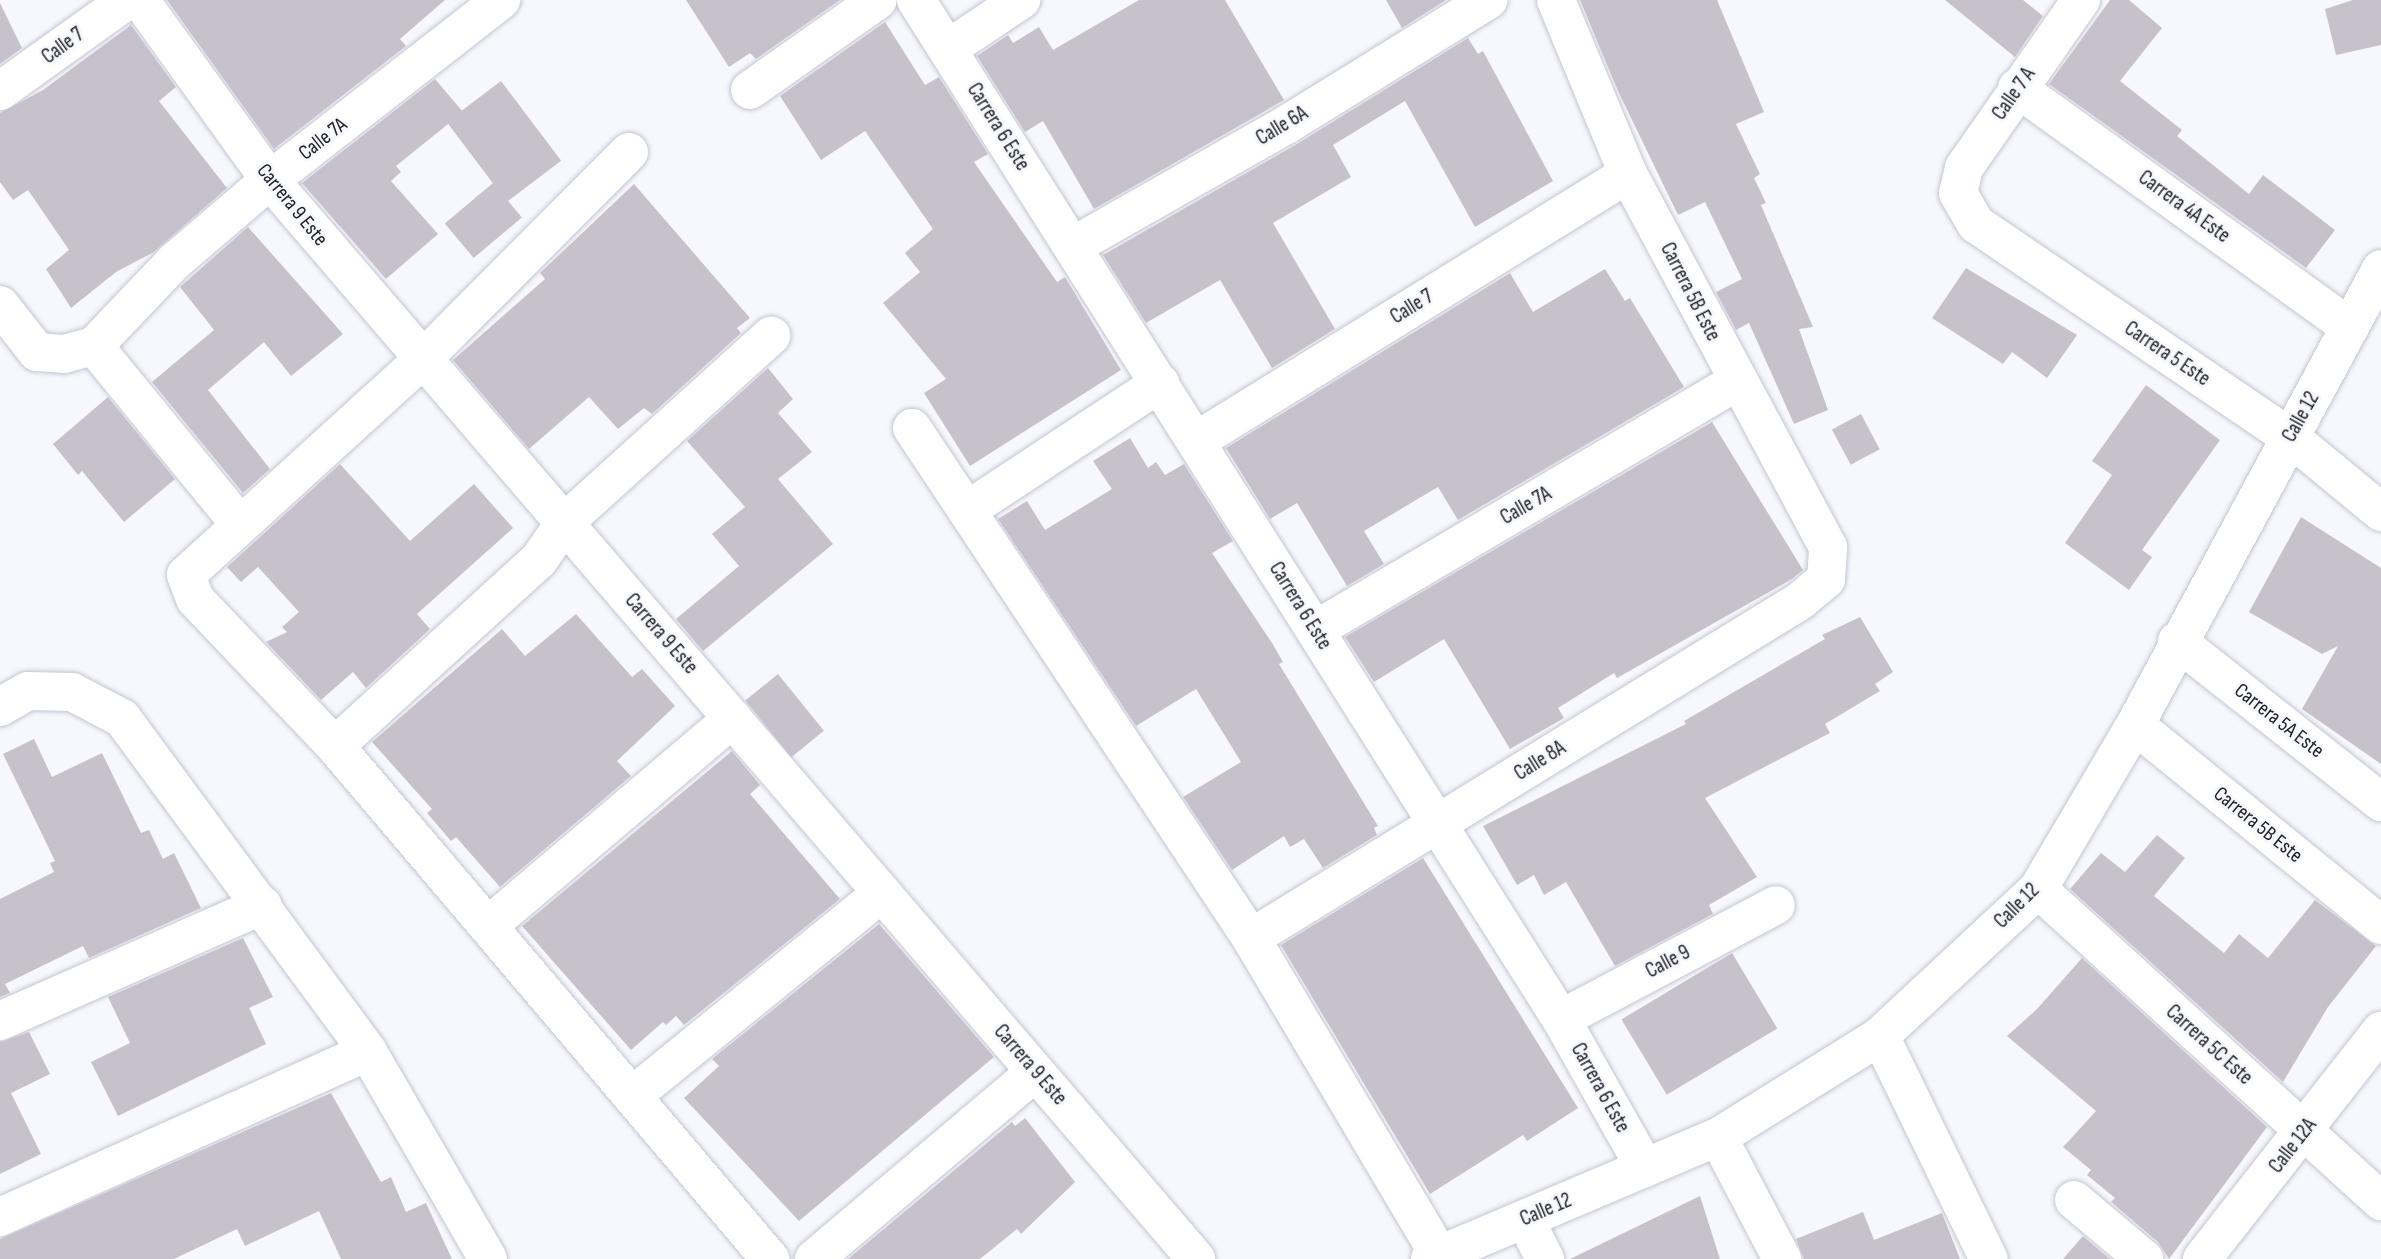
<!DOCTYPE html>
<style>
body{margin:0}
#map{position:relative;width:2381px;height:1259px;overflow:hidden;background:#f7f8fd;font-family:"Sofia Sans Condensed",sans-serif}
div>[style]{position:absolute}
[style*='--x']{left:calc(var(--x)*1px);top:calc(var(--y)*1px);width:calc(var(--w)*1px);rotate:calc(var(--a)*1deg)}
.building>*{inset:0;background:#c7c1cc;transform-origin:0 0}
.roads{filter:drop-shadow(0 0 2px #c3c5d1) drop-shadow(0 0 2px #c3c5d1)}
.street>*{height:38px;margin:-19px;padding:0 19px;transform-origin:19px;border-radius:19px;background:#fff}
.secondary>*{height:38px;margin:-19px;padding:0 19px;transform-origin:19px;border-radius:19px;background:#fff}
span{translate:-50% -50%;white-space:nowrap;text-align:center;line-height:1.15;-webkit-text-stroke:6px #f7f8fd;paint-order:stroke}
.street-label{font-size:21px;color:#212227}
</style>
<div id="map">
<div class="building">
<div style="clip-path:polygon(167px 0,445px 0,400px 39px,406px 46px,274px 149px)"></div>
<div style="clip-path:polygon(686px 0,840px 0,756px 59px,750px 53px,729px 67px)"></div>
<div style="clip-path:polygon(1139px 0,1225px 0,1284px 100px,1094px 209px,1043px 121px,1025px 132px,977px 56px,1008px 35px,1013px 43px,1039px 27px,1053px 50px)"></div>
<div style="clip-path:polygon(1386px 0,1446px 0,1402px 28px)"></div>
<div style="clip-path:polygon(1580px 0,1717px 0,1764px 112px,1736px 124px,1760px 174px,1754px 178px,1766px 203px,1761px 205px,1813px 327px,1799px 329px,1828px 410px,1794px 424px,1749px 323px,1736px 330px,1716px 292px,1742px 279px,1705px 202px,1678px 215px,1618px 91px)"></div>
<div style="clip-path:polygon(1945px 0,2023px 0,2043px 16px,2015px 57px)"></div>
<div style="clip-path:polygon(2110px 0,2129px 0,2162px 28px,2120px 81px,2182px 130px,2177px 136px,2249px 194px,2263px 175px,2335px 230px,2306px 268px,2049px 84px)"></div>
<div style="clip-path:polygon(2353px 0,2381px 0,2381px 45px,2336px 55px,2325px 9px)"></div>
<div style="clip-path:polygon(0 3px,22px 48px,0 64px)"></div>
<div style="clip-path:polygon(885px 22px,925px 85px,939px 77px,988px 154px,974px 162px,1057px 282px,1065px 277px,1121px 370px,970px 466px,924px 393px,946px 379px,883px 303px,920px 272px,905px 253px,933px 229px,865px 131px,821px 160px,780px 96px)"></div>
<div style="clip-path:polygon(131px 25px,176px 87px,159px 101px,227px 188px,154px 252px,116px 272px,71px 308px,46px 269px,69px 250px,28px 190px,13px 200px,0 182px,0 113px,43px 90px)"></div>
<div style="clip-path:polygon(1468px 38px,1478px 54px,1483px 51px,1553px 181px,1475px 227px,1405px 101px,1333px 145px,1351px 177px,1273px 223px,1335px 329px,1272px 368px,1220px 280px,1146px 323px,1103px 255px,1297px 144px)"></div>
<div style="clip-path:polygon(435px 79px,463px 112px,396px 166px,401px 172px,391px 181px,438px 234px,386px 279px,302px 183px)"></div>
<div style="left:501px;top:81px;width:100px;height:68px;rotate:53deg"></div>
<div style="left:493px;top:183px;width:45px;height:63px;rotate:50deg"></div>
<div style="clip-path:polygon(634px 184px,750px 318px,737px 328px,741px 333px,652px 414px,644px 408px,618px 429px,589px 397px,529px 449px,453px 360px,545px 279px,540px 273px)"></div>
<div style="clip-path:polygon(248px 227px,343px 334px,291px 376px,264px 342px,208px 390px,270px 469px,243px 493px,152px 382px,214px 330px,180px 287px)"></div>
<div style="clip-path:polygon(1966px 268px,2077px 335px,2047px 378px,2012px 352px,2003px 364px,1932px 318px)"></div>
<div style="clip-path:polygon(1605px 269px,1625px 301px,1630px 298px,1684px 387px,1458px 520px,1438px 487px,1364px 531px,1384px 564px,1347px 586px,1297px 503px,1270px 519px,1226px 448px,1510px 273px,1533px 312px)"></div>
<div style="clip-path:polygon(768px 368px,793px 399px,778px 413px,812px 452px,778px 479px,833px 544px,703px 651px,676px 619px,739px 566px,712px 534px,745px 507px,687px 441px)"></div>
<div style="clip-path:polygon(2146px 385px,2220px 440px,2142px 550px,2152px 557px,2129px 590px,2065px 543px,2112px 475px,2092px 461px)"></div>
<div style="clip-path:polygon(108px 397px,175px 479px,124px 522px,82px 471px,78px 475px,53px 444px)"></div>
<div style="left:1861px;top:414px;width:40px;height:33px;rotate:62deg"></div>
<div style="clip-path:polygon(1712px 422px,1803px 570px,1792px 579px,1617px 678px,1614px 673px,1558px 708px,1564px 718px,1510px 749px,1444px 639px,1374px 682px,1345px 637px)"></div>
<div style="clip-path:polygon(1130px 438px,1148px 468px,1156px 462px,1165px 475px,1184px 464px,1233px 541px,1212px 553px,1272px 643px,1283px 662px,1279px 664px,1378px 826px,1374px 828px,1377px 835px,1323px 868px,1304px 839px,1290px 847px,1284px 836px,1232px 870px,1183px 797px,1241px 762px,1196px 689px,1136px 726px,998px 519px,1027px 501px,1045px 530px,1112px 489px,1093px 461px)"></div>
<div style="clip-path:polygon(340px 464px,410px 541px,474px 484px,513px 528px,417px 614px,430px 629px,366px 688px,353px 672px,321px 700px,266px 642px,287px 632px,282px 627px,299px 612px,258px 567px,241px 582px,227px 567px)"></div>
<div style="clip-path:polygon(2301px 517px,2381px 568px,2381px 764px,2302px 709px,2338px 646px,2322px 654px,2249px 612px)"></div>
<div style="clip-path:polygon(576px 614px,632px 677px,642px 669px,675px 706px,617px 761px,631px 776px,500px 887px,456px 837px,451px 841px,427px 813px,432px 809px,372px 742px,502px 629px,525px 656px)"></div>
<div style="clip-path:polygon(1860px 617px,1893px 672px,1875px 684px,1880px 691px,1825px 724px,1830px 733px,1705px 798px,1757px 877px,1709px 905px,1713px 914px,1615px 966px,1566px 882px,1544px 895px,1534px 875px,1517px 885px,1483px 826px,1686px 724px,1684px 721px,1825px 639px,1822px 635px)"></div>
<div style="left:778px;top:674px;width:73px;height:42px;rotate:51deg"></div>
<div style="clip-path:polygon(34px 739px,52px 777px,102px 753px,141px 833px,149px 830px,163px 859px,174px 853px,201px 908px,89px 958px,83px 946px,5px 984px,10px 993px,0 997px,0 899px,54px 872px,50px 863px,55px 861px,3px 754px)"></div>
<div style="clip-path:polygon(732px 751px,760px 785px,750px 794px,840px 899px,684px 1025px,676px 1016px,666px 1025px,663px 1022px,631px 1050px,522px 926px)"></div>
<div style="clip-path:polygon(2157px 835px,2185px 858px,2154px 896px,2224px 953px,2239px 934px,2268px 958px,2315px 900px,2376px 946px,2328px 1007px,2283px 1082px,2070px 889px,2101px 853px,2125px 872px)"></div>
<div style="clip-path:polygon(1423px 858px,1578px 1108px,1527px 1141px,1523px 1135px,1430px 1194px,1281px 945px)"></div>
<div style="clip-path:polygon(879px 924px,994px 1057px,799px 1221px,684px 1098px,719px 1066px,712px 1059px)"></div>
<div style="clip-path:polygon(243px 938px,273px 997px,249px 1008px,266px 1044px,118px 1116px,91px 1062px,130px 1043px,108px 997px)"></div>
<div style="left:1732px;top:953px;width:88px;height:129px;rotate:59deg"></div>
<div style="clip-path:polygon(2082px 958px,2267px 1127px,2169px 1259px,2158px 1242px,2111px 1202px,2115px 1198px,2087px 1175px,2091px 1170px,2063px 1147px,2096px 1111px,2007px 1036px,2037px 1009px)"></div>
<div style="clip-path:polygon(29px 1032px,50px 1074px,11px 1093px,41px 1154px,0 1174px,0 1042px)"></div>
<div style="clip-path:polygon(331px 1093px,381px 1182px,391px 1177px,406px 1212px,426px 1203px,452px 1259px,341px 1259px,319px 1211px,245px 1246px,237px 1229px,174px 1259px,0 1259px,0 1239px)"></div>
<div style="clip-path:polygon(1025px 1118px,1075px 1182px,1021px 1234px,1017px 1229px,980px 1259px,848px 1259px,1012px 1122px,1015px 1126px)"></div>
<div style="clip-path:polygon(1700px 1196px,1720px 1259px,1570px 1259px)"></div>
<div style="clip-path:polygon(1863px 1212px,1874px 1240px,1942px 1213px,1960px 1259px,1804px 1259px,1796px 1239px)"></div>
<div style="clip-path:polygon(2083px 1236px,2110px 1259px,2063px 1259px)"></div>
</div>
<div class="roads">
<div class="street">
<div style="--x:140;--y:0;--w:222;--a:54.2"></div>
<div style="--x:270;--y:180;--w:1422;--a:49.36"></div>
<div style="--x:916;--y:0;--w:1206;--a:57.67"></div>
<div style="--x:1561;--y:1019;--w:171;--a:60.6"></div>
<div style="--x:2081;--y:0;--w:205;--a:124.9"></div>
<div style="--x:1964;--y:168;--w:26;--a:103"></div>
<div style="--x:1958;--y:193;--w:36;--a:60"></div>
<div style="--x:1976;--y:224;--w:379;--a:34.2"></div>
<div style="--x:2290;--y:437;--w:118;--a:39.5"></div>
<div style="--x:949;--y:48;--w:87;--a:-33.7"></div>
<div style="--x:2017;--y:88;--w:410;--a:35.7"></div>
<div style="--x:750;--y:90;--w:156;--a:-35.1"></div>
<div style="--x:0;--y:91;--w:156;--a:-35.6"></div>
<div style="--x:629;--y:152;--w:293;--a:134.9"></div>
<div style="--x:422;--y:360;--w:319;--a:137.7"></div>
<div style="--x:186;--y:575;--w:26;--a:69"></div>
<div style="--x:195;--y:599;--w:203;--a:46.4"></div>
<div style="--x:335;--y:746;--w:673;--a:49.7"></div>
<div style="--x:1073;--y:246;--w:245;--a:-29.6"></div>
<div style="--x:1286;--y:125;--w:238;--a:-31.7"></div>
<div style="--x:0;--y:305;--w:60;--a:51.8"></div>
<div style="--x:37;--y:352;--w:27;--a:4"></div>
<div style="--x:64;--y:354;--w:31;--a:-15"></div>
<div style="--x:94;--y:346;--w:117;--a:-46.4"></div>
<div style="--x:175;--y:261;--w:125;--a:-40.5"></div>
<div style="--x:270;--y:180;--w:293;--a:-37.9"></div>
<div style="--x:94;--y:346;--w:229;--a:50.7"></div>
<div style="--x:912;--y:428;--w:612;--a:56.39"></div>
<div style="--x:1251;--y:938;--w:369;--a:59.3"></div>
<div style="--x:1196;--y:441;--w:508;--a:-31.72"></div>
<div style="--x:969;--y:509;--w:229;--a:-33.4"></div>
<div style="--x:1315;--y:630;--w:489;--a:-30.5"></div>
<div style="--x:2177;--y:641;--w:260;--a:38.3"></div>
<div style="--x:0;--y:707;--w:32;--a:-30"></div>
<div style="--x:28;--y:691;--w:44;--a:1.3"></div>
<div style="--x:72;--y:692;--w:56;--a:27.5"></div>
<div style="--x:122;--y:718;--w:415;--a:53.6"></div>
<div style="--x:368;--y:1052;--w:239;--a:59.9"></div>
<div style="--x:2135;--y:725;--w:317;--a:39.1"></div>
<div style="--x:335;--y:746;--w:276;--a:-42.4"></div>
<div style="--x:539;--y:560;--w:46;--a:-55.6"></div>
<div style="--x:565;--y:522;--w:278;--a:-42.1"></div>
<div style="--x:2038;--y:889;--w:464;--a:42.3"></div>
<div style="--x:488;--y:926;--w:321;--a:-40.3"></div>
<div style="--x:1251;--y:938;--w:644;--a:-31.54"></div>
<div style="--x:1800;--y:601;--w:34;--a:-40"></div>
<div style="--x:1826;--y:579;--w:32;--a:-86"></div>
<div style="--x:1828;--y:547;--w:423;--a:-118.2"></div>
<div style="--x:1628;--y:174;--w:188;--a:-112.5"></div>
<div style="--x:1561;--y:1019;--w:243;--a:-27.9"></div>
<div style="--x:0;--y:1021;--w:287;--a:-23.8"></div>
<div style="--x:1880;--y:1036;--w:248;--a:64"></div>
<div style="--x:632;--y:1096;--w:322;--a:-39.1"></div>
<div style="--x:1718;--y:1137;--w:138;--a:62.3"></div>
<div style="--x:2074;--y:1200;--w:92;--a:40.1"></div>
<div style="--x:0;--y:1217;--w:403;--a:-24.2"></div>
<div style="--x:1525;--y:1219;--w:45;--a:63.4"></div>
<div style="--x:814;--y:1259;--w:289;--a:-40.2"></div>
<div style="--x:2202;--y:1259;--w:290;--a:-51.9"></div>
</div>
<div class="secondary">
<div style="--x:1430;--y:1259;--w:313;--a:-23"></div>
<div style="--x:1718;--y:1137;--w:191;--a:-31.9"></div>
<div style="--x:1880;--y:1036;--w:216;--a:-42.9"></div>
<div style="--x:2038;--y:889;--w:191;--a:-59.4"></div>
<div style="--x:2135;--y:725;--w:518;--a:-61.65"></div>
</div>
</div>
<div class="street-label">
<span style="left:63px;top:46px;rotate:-36deg">Calle 7</span>
<span style="left:2014px;top:94px;rotate:-55deg">Calle 7 A</span>
<span style="left:1282px;top:126px;rotate:-31deg">Calle 6A</span>
<span style="left:998px;top:127px;rotate:58deg">Carrera 6 Este</span>
<span style="left:323px;top:139px;rotate:-38deg">Calle 7A</span>
<span style="left:292px;top:205px;rotate:51deg">Carrera 9 Este</span>
<span style="left:2184px;top:207px;rotate:36deg">Carrera 4A Este</span>
<span style="left:1690px;top:292px;rotate:63deg">Carrera 5B Este</span>
<span style="left:1412px;top:307px;rotate:-32deg">Calle 7</span>
<span style="left:2167px;top:354px;rotate:34deg">Carrera 5 Este</span>
<span style="left:2301px;top:417px;rotate:-61deg">Calle 12</span>
<span style="left:1526px;top:506px;rotate:-30deg">Calle 7A</span>
<span style="left:1300px;top:606px;rotate:58deg">Carrera 6 Este</span>
<span style="left:661px;top:634px;rotate:49deg">Carrera 9 Este</span>
<span style="left:2279px;top:721px;rotate:38deg">Carrera 5A Este</span>
<span style="left:1540px;top:761px;rotate:-32deg">Calle 8A</span>
<span style="left:2258px;top:825px;rotate:39deg">Carrera 5B Este</span>
<span style="left:2017px;top:906px;rotate:-45deg">Calle 12</span>
<span style="left:1668px;top:962px;rotate:-28deg">Calle 9</span>
<span style="left:2209px;top:1045px;rotate:42deg">Carrera 5C Este</span>
<span style="left:1030px;top:1065px;rotate:49deg">Carrera 9 Este</span>
<span style="left:1600px;top:1088px;rotate:61deg">Carrera 6 Este</span>
<span style="left:2293px;top:1146px;rotate:-52deg">Calle 12A</span>
<span style="left:1546px;top:1210px;rotate:-23deg">Calle 12</span>
</div>
</div>
